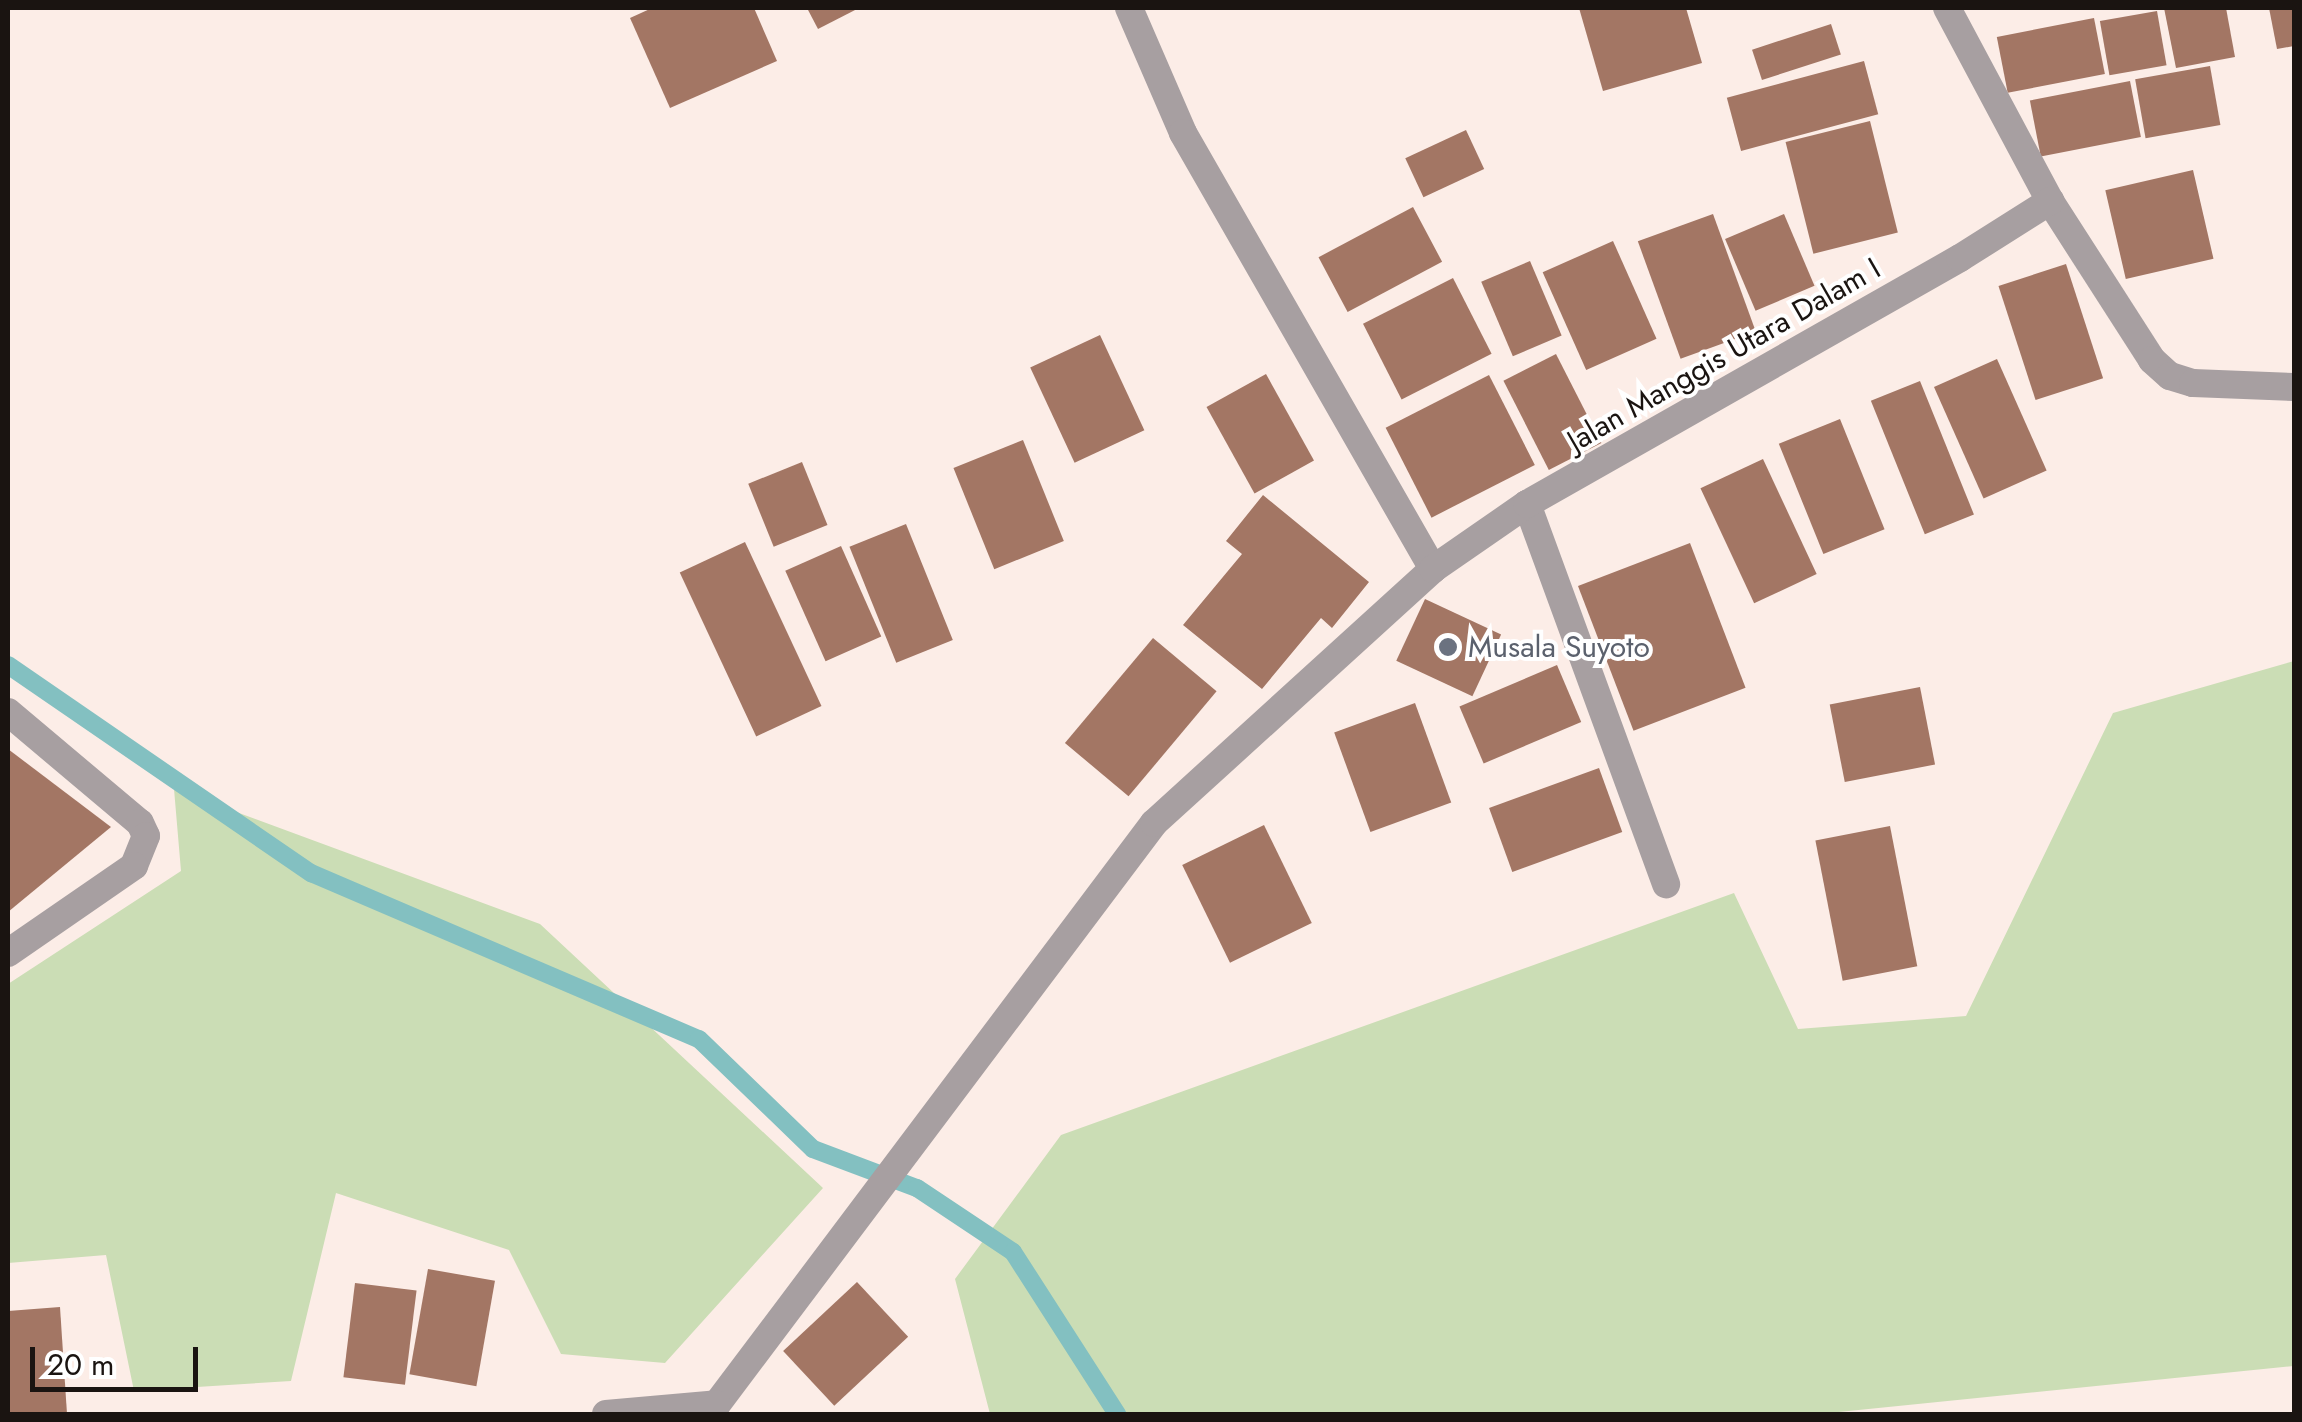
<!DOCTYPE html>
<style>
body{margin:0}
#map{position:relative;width:2302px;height:1422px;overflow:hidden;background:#fcede7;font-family:Jost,sans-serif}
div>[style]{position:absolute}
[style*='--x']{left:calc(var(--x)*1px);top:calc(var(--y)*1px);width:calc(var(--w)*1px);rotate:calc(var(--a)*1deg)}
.green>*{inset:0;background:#cbddb5}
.stream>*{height:18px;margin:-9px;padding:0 9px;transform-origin:9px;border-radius:9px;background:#83c0c1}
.building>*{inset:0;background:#a37664;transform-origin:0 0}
.minor>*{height:28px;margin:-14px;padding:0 14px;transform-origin:14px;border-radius:14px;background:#a79fa1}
.dots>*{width:28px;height:28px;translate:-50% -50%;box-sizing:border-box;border:5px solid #fff;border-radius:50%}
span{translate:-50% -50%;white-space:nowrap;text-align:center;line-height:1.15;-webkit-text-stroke:8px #fff;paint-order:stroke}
.street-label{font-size:30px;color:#1a1411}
.worship-label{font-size:30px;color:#5b616d}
.left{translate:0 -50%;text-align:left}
.frame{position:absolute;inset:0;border:10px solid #1a1411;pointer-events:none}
.scale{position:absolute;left:30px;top:1347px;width:168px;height:45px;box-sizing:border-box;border:5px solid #1a1411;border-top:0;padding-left:12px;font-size:30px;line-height:35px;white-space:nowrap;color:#1a1411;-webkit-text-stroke:8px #fff;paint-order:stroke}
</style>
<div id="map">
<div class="green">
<div style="clip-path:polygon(2294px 661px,2294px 1366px,1819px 1414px,990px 1414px,955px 1279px,1061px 1135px,1734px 893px,1798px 1029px,1966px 1016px,2113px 713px)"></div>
<div style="clip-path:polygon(174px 789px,540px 924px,823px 1188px,665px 1363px,561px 1354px,509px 1250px,336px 1193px,291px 1381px,134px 1391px,106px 1255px,8px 1263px,8px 984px,181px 871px)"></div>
</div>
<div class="stream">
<div style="--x:8;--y:665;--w:368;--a:34.5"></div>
<div style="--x:311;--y:873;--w:422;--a:23.2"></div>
<div style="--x:699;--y:1039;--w:158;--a:44"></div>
<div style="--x:813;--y:1149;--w:111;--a:20.6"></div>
<div style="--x:917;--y:1188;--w:115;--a:33.7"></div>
<div style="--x:1013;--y:1252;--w:193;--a:57.3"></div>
</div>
<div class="building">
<div style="clip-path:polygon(652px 8px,754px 8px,777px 61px,670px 108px,630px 18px)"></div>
<div style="clip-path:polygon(807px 8px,859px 8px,818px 29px)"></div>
<div style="clip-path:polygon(1579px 8px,1686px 8px,1702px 63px,1603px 91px)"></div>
<div style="clip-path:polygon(2164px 8px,2226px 8px,2235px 57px,2176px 68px)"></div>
<div style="clip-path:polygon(2269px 8px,2294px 8px,2294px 46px,2277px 49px)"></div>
<div style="left:2157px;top:11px;width:55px;height:58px;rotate:80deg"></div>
<div style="left:2094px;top:18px;width:57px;height:99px;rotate:79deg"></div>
<div style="left:1831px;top:24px;width:32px;height:83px;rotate:72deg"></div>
<div style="left:1864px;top:61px;width:55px;height:142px;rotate:75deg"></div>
<div style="left:2210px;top:66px;width:60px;height:76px;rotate:80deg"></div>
<div style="left:2130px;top:81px;width:57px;height:102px;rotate:79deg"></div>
<div style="left:1870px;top:121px;width:115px;height:87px;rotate:76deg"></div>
<div style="left:1466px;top:130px;width:43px;height:67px;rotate:65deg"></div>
<div style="left:2193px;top:170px;width:91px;height:90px;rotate:77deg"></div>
<div style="left:1413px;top:207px;width:62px;height:107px;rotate:62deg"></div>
<div style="left:1713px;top:214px;width:125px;height:80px;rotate:70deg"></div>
<div style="left:1784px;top:214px;width:78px;height:64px;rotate:67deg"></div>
<div style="left:1613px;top:241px;width:107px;height:77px;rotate:66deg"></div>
<div style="left:1530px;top:261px;width:81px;height:53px;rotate:67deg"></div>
<div style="left:2066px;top:264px;width:120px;height:71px;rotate:72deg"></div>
<div style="left:1453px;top:278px;width:85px;height:101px;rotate:63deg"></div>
<div style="left:1100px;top:335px;width:105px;height:77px;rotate:65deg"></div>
<div style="left:1556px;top:354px;width:100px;height:59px;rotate:63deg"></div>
<div style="left:1997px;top:359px;width:122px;height:69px;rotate:66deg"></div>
<div style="left:1266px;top:374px;width:99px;height:68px;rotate:61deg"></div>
<div style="left:1489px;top:375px;width:101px;height:116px;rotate:63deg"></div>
<div style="left:1920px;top:381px;width:144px;height:53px;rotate:68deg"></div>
<div style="left:1840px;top:419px;width:119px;height:66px;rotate:68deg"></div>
<div style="left:1023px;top:440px;width:109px;height:75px;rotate:68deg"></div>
<div style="left:1763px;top:459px;width:127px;height:69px;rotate:65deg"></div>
<div style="left:802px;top:462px;width:68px;height:58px;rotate:68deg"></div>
<div style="clip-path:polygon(1263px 495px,1369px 582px,1332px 628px,1321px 618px,1262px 689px,1183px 625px,1242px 554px,1226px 541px)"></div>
<div style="left:906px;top:524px;width:125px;height:61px;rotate:68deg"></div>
<div style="left:745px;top:542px;width:181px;height:72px;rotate:65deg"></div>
<div style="left:1690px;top:543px;width:155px;height:120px;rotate:69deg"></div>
<div style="left:841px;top:546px;width:99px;height:61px;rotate:66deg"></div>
<div style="left:1425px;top:599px;width:84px;height:68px;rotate:25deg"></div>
<div style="left:1153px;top:638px;width:83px;height:137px;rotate:40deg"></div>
<div style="left:1557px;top:665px;width:62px;height:106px;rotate:67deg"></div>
<div style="left:1920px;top:687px;width:79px;height:92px;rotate:79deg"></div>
<div style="left:1415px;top:703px;width:106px;height:86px;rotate:70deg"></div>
<div style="clip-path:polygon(8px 749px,111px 827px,8px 912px)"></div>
<div style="left:1599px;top:768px;width:68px;height:117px;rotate:70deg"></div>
<div style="left:1264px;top:825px;width:109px;height:91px;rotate:64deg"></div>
<div style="left:1890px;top:826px;width:143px;height:76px;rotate:79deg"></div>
<div style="left:428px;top:1269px;width:68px;height:107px;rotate:10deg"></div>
<div style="left:857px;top:1282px;width:75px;height:101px;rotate:47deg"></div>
<div style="left:355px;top:1283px;width:62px;height:95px;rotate:7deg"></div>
<div style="clip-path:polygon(60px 1307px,67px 1414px,8px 1414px,8px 1311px)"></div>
</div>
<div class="minor">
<div style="--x:1129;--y:8;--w:136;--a:66.6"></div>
<div style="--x:1183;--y:133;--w:503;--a:60.17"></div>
<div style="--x:1947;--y:8;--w:219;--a:61.9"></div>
<div style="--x:2050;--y:201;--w:189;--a:57.3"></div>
<div style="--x:2152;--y:360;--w:24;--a:42"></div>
<div style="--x:2170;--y:376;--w:24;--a:17"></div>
<div style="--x:2193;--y:383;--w:101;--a:2.3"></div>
<div style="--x:1527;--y:504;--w:405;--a:69.9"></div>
<div style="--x:8;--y:712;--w:172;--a:40.1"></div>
<div style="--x:140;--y:823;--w:14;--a:65"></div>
<div style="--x:146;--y:836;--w:32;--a:112"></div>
<div style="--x:134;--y:866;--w:153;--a:145.4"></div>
<div style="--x:717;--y:1404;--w:727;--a:-53.05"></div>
<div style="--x:1154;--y:823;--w:377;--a:-42.3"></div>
<div style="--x:1433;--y:569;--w:114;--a:-34.7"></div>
<div style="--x:1527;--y:504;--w:498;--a:-29.6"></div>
<div style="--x:1960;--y:258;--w:107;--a:-32.3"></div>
<div style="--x:606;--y:1414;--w:111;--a:-5.1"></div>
</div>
<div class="dots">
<div style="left:1448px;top:647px;background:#6b7280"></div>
</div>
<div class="street-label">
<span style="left:1724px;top:355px;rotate:-30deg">Jalan Manggis Utara Dalam I</span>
</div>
<div class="worship-label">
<span class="left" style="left:1468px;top:647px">Musala Suyoto</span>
</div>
<div class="frame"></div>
<div class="scale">20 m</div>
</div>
